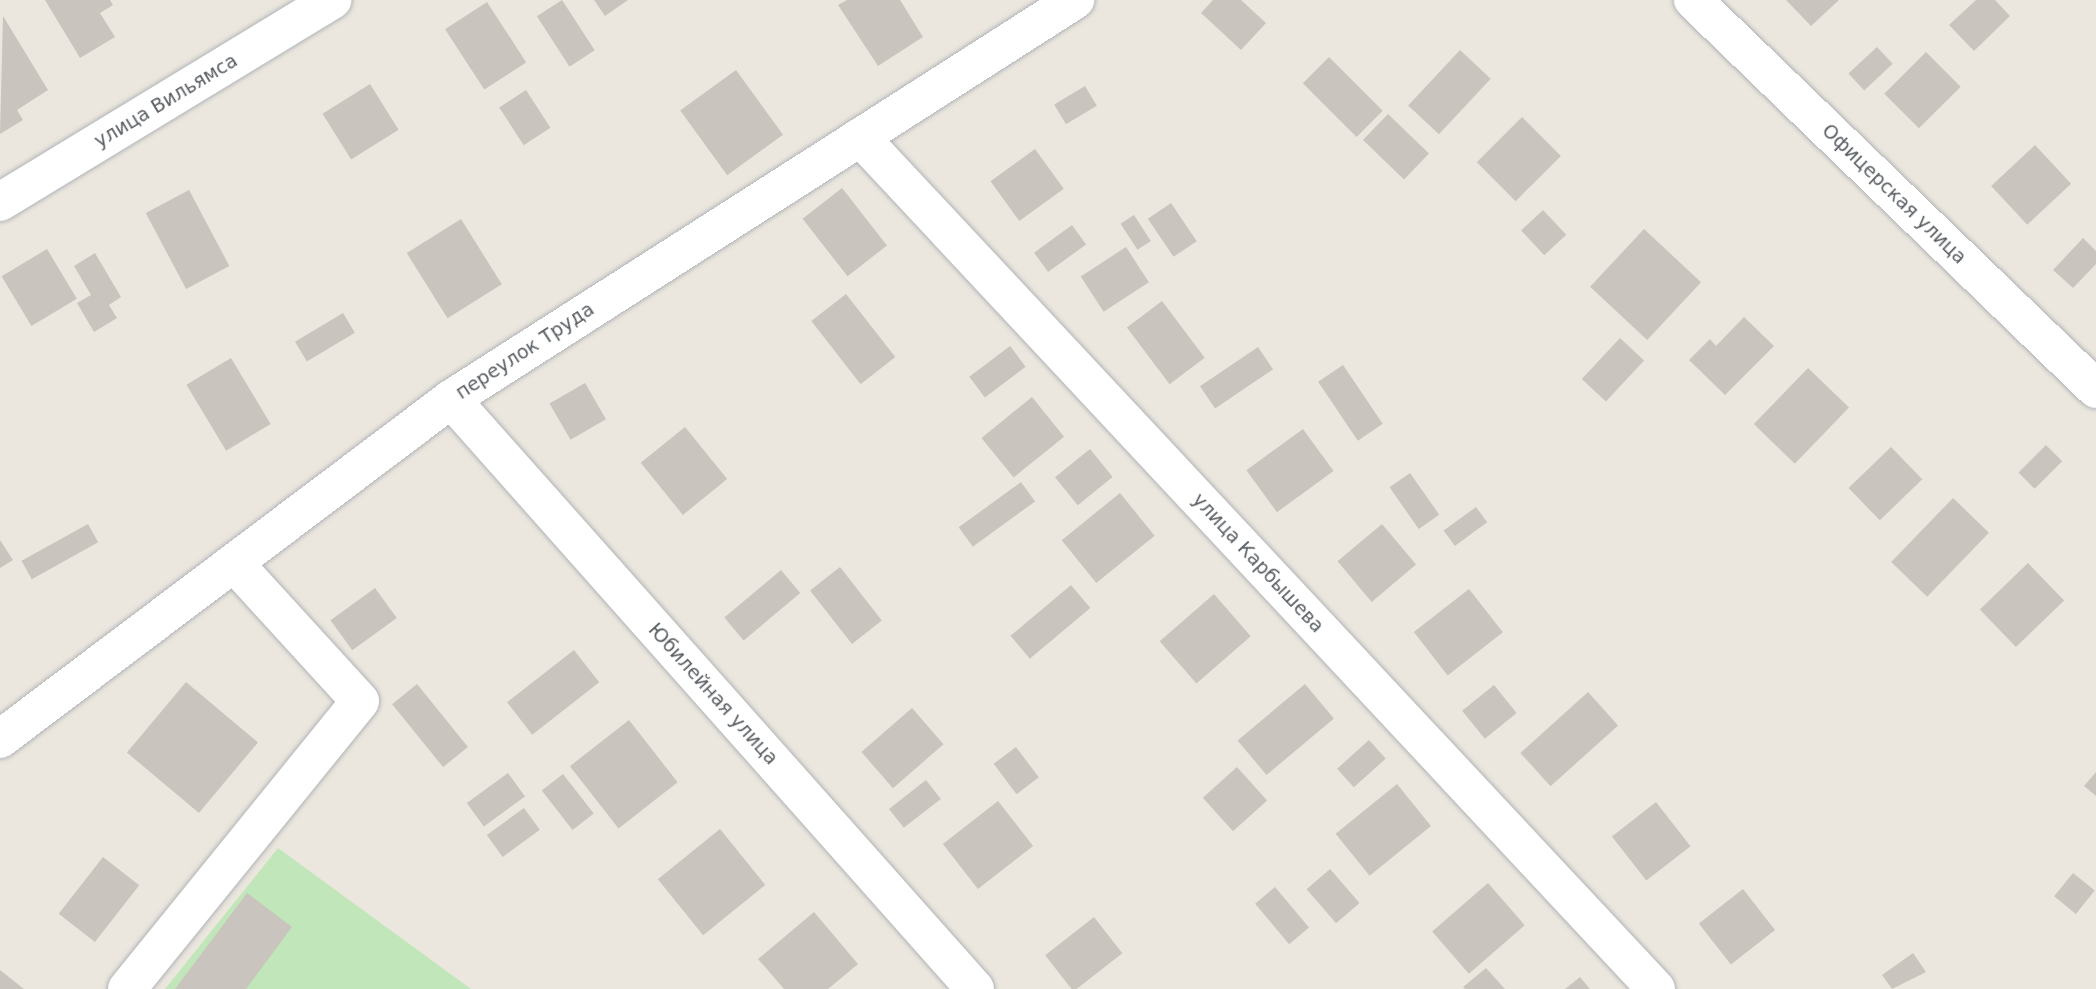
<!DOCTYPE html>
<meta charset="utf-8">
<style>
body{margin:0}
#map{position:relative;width:2096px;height:989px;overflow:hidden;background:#ece7de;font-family:"DejaVu Sans",sans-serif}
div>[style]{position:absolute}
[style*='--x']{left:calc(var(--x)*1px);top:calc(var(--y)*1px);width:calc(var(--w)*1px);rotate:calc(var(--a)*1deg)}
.green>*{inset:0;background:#c0e6b9}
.building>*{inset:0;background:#c9c4be;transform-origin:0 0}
.roads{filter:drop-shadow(0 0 2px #b0b4b8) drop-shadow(0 0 2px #b0b4b8)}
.street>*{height:38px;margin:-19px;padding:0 19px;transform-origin:19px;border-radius:19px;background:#fff}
.secondary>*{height:38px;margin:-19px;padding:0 19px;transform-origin:19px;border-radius:19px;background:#fff}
span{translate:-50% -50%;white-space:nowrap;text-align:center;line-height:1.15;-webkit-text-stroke:5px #fff;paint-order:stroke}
.street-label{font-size:19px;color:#585d61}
</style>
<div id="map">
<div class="green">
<div style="clip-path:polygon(278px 848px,471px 989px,165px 989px)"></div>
</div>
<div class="building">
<div style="clip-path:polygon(45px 0,110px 0,113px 5px,100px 13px,115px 37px,80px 58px)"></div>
<div style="left:562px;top:0;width:60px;height:30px;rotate:57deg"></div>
<div style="clip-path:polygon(594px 0,628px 0,605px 16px)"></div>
<div style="clip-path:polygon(847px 0,900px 0,923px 37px,878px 66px,838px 5px)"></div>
<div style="clip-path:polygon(1213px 0,1241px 0,1266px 23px,1241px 50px,1201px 13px)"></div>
<div style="clip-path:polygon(1786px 0,1839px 0,1811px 26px)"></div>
<div style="clip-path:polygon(1976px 0,1995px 0,2010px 16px,1974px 51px,1949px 25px)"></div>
<div style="left:487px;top:2px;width:72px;height:50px;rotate:57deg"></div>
<div style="clip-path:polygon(3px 16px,48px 90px,17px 110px,23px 120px,0 134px)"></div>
<div style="left:1877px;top:47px;width:23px;height:39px;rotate:47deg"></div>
<div style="left:1460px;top:50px;width:42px;height:76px;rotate:43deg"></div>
<div style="left:1926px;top:52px;width:49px;height:59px;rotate:45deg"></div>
<div style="left:1329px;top:57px;width:76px;height:37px;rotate:45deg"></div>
<div style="left:736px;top:70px;width:80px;height:69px;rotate:54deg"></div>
<div style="left:370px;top:84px;width:54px;height:56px;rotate:58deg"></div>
<div style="left:1085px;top:86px;width:23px;height:36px;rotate:59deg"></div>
<div style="left:526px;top:90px;width:45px;height:32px;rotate:57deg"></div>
<div style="left:1388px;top:114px;width:57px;height:36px;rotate:44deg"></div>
<div style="left:1522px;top:117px;width:55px;height:64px;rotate:45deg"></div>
<div style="left:2035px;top:145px;width:53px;height:60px;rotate:47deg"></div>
<div style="left:1035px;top:149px;width:49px;height:55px;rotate:54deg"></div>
<div style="left:842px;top:188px;width:73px;height:50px;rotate:52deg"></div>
<div style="left:189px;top:190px;width:86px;height:49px;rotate:62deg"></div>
<div style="left:1171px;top:203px;width:46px;height:28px;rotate:56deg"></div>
<div style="left:1543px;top:210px;width:34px;height:30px;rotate:47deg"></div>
<div style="left:1134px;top:215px;width:31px;height:16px;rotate:57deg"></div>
<div style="left:461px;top:219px;width:77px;height:64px;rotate:58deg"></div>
<div style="left:1072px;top:225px;width:24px;height:47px;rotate:54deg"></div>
<div style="left:1644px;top:229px;width:78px;height:79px;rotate:43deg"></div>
<div style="clip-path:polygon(2083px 238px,2096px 251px,2096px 264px,2073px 288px,2053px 270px)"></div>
<div style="left:1126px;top:247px;width:42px;height:54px;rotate:57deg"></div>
<div style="left:47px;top:249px;width:58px;height:53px;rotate:59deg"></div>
<div style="clip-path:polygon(95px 253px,121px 297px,109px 305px,117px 318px,94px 332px,77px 303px,91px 295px,74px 266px)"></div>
<div style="left:846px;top:294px;width:80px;height:44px;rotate:52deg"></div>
<div style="left:1162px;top:301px;width:71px;height:44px;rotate:53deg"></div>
<div style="left:343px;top:313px;width:23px;height:56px;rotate:59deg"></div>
<div style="clip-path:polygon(1744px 317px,1774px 346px,1725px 395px,1689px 360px,1710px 339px,1716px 346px)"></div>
<div style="left:1620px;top:338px;width:33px;height:56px;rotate:43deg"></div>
<div style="left:1010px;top:346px;width:26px;height:51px;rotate:53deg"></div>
<div style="left:1258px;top:347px;width:27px;height:70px;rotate:56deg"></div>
<div style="left:231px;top:358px;width:77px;height:52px;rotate:59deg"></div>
<div style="left:1343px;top:365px;width:71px;height:30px;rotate:56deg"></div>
<div style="left:1808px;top:368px;width:57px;height:78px;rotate:44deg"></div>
<div style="left:585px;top:383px;width:42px;height:41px;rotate:60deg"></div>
<div style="left:1032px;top:397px;width:51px;height:65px;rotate:51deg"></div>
<div style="left:685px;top:427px;width:67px;height:57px;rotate:51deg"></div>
<div style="left:1303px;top:429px;width:52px;height:70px;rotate:54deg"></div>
<div style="left:2046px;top:445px;width:23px;height:39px;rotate:45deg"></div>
<div style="left:1891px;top:447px;width:45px;height:59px;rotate:46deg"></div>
<div style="left:1090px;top:449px;width:36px;height:45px;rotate:51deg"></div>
<div style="left:1410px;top:473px;width:51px;height:25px;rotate:55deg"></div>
<div style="left:1021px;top:482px;width:24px;height:77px;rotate:54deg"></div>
<div style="left:1120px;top:493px;width:55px;height:75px;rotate:51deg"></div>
<div style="left:1953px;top:498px;width:50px;height:89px;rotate:44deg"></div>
<div style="left:1476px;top:507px;width:19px;height:40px;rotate:54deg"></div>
<div style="left:88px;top:524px;width:21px;height:76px;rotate:61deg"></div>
<div style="left:1382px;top:524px;width:53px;height:58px;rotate:50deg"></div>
<div style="clip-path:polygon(0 540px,13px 560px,0 568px)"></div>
<div style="left:2028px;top:563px;width:52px;height:67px;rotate:46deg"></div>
<div style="left:840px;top:567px;width:68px;height:38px;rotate:52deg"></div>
<div style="left:781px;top:570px;width:30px;height:74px;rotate:50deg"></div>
<div style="left:1071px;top:585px;width:30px;height:79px;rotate:50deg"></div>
<div style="left:375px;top:588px;width:37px;height:55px;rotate:54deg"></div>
<div style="left:1469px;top:589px;width:55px;height:70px;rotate:52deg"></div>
<div style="left:1214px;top:594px;width:56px;height:72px;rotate:49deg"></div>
<div style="left:574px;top:650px;width:41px;height:85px;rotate:52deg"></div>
<div style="left:186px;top:682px;width:94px;height:92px;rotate:40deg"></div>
<div style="left:417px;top:684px;width:81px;height:32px;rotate:51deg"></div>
<div style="left:1305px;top:684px;width:45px;height:88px;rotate:50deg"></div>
<div style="left:1494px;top:685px;width:36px;height:41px;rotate:51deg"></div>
<div style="left:1588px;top:692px;width:45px;height:91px;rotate:48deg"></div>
<div style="left:912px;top:708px;width:48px;height:67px;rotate:49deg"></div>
<div style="left:629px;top:720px;width:79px;height:75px;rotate:52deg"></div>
<div style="left:1369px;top:740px;width:25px;height:43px;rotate:48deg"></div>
<div style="left:1016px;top:747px;width:38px;height:28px;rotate:53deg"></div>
<div style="left:1237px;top:767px;width:45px;height:46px;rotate:48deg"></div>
<div style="clip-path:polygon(2096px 772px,2096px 796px,2084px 786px)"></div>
<div style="left:508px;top:773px;width:29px;height:51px;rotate:54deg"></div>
<div style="left:563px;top:774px;width:50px;height:27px;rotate:52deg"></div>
<div style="left:926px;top:780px;width:24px;height:47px;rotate:52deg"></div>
<div style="left:1397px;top:784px;width:54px;height:79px;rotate:51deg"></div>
<div style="left:998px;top:801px;width:57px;height:70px;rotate:52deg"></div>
<div style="left:1656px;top:802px;width:56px;height:56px;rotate:52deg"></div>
<div style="left:524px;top:808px;width:27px;height:46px;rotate:54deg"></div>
<div style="left:720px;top:829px;width:72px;height:80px;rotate:51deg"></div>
<div style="left:103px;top:857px;width:46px;height:72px;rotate:38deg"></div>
<div style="left:1330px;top:869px;width:45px;height:31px;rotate:49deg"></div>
<div style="left:2073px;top:873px;width:28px;height:30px;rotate:39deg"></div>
<div style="left:1488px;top:883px;width:56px;height:74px;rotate:49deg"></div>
<div style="left:1275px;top:887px;width:53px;height:26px;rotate:50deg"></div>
<div style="left:1743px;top:889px;width:52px;height:56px;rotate:52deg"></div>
<div style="clip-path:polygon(247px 893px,292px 927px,246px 989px,175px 989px)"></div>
<div style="clip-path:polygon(814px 912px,858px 964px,828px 989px,784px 989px,758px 959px)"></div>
<div style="left:1094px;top:917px;width:46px;height:62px;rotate:52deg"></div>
<div style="clip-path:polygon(1913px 953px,1926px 972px,1892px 989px,1882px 975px)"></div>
<div style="clip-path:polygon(1486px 968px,1505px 989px,1465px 989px,1463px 987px)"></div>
<div style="clip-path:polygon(0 970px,24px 989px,0 989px)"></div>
<div style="clip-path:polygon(1580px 977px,1590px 989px,1565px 989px)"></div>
</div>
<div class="roads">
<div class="street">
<div style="--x:860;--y:137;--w:1166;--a:46.95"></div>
<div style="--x:0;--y:202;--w:389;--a:-31.3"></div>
<div style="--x:451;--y:399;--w:789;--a:48.39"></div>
<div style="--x:0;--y:739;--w:565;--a:-37.01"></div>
<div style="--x:451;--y:399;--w:741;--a:-32.6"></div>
<div style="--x:127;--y:989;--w:370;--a:-51"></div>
<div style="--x:360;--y:701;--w:184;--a:-132.4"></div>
</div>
<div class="secondary">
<div style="--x:1693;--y:0;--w:560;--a:43.99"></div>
</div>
</div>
<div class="street-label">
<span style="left:166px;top:101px;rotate:-31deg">улица Вильямса</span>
<span style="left:1894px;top:194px;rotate:44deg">Офицерская улица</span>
<span style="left:525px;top:351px;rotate:-33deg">переулок Труда</span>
<span style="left:1258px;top:563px;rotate:47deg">улица Карбышева</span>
<span style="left:713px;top:694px;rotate:48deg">Юбилейная улица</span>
</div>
</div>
